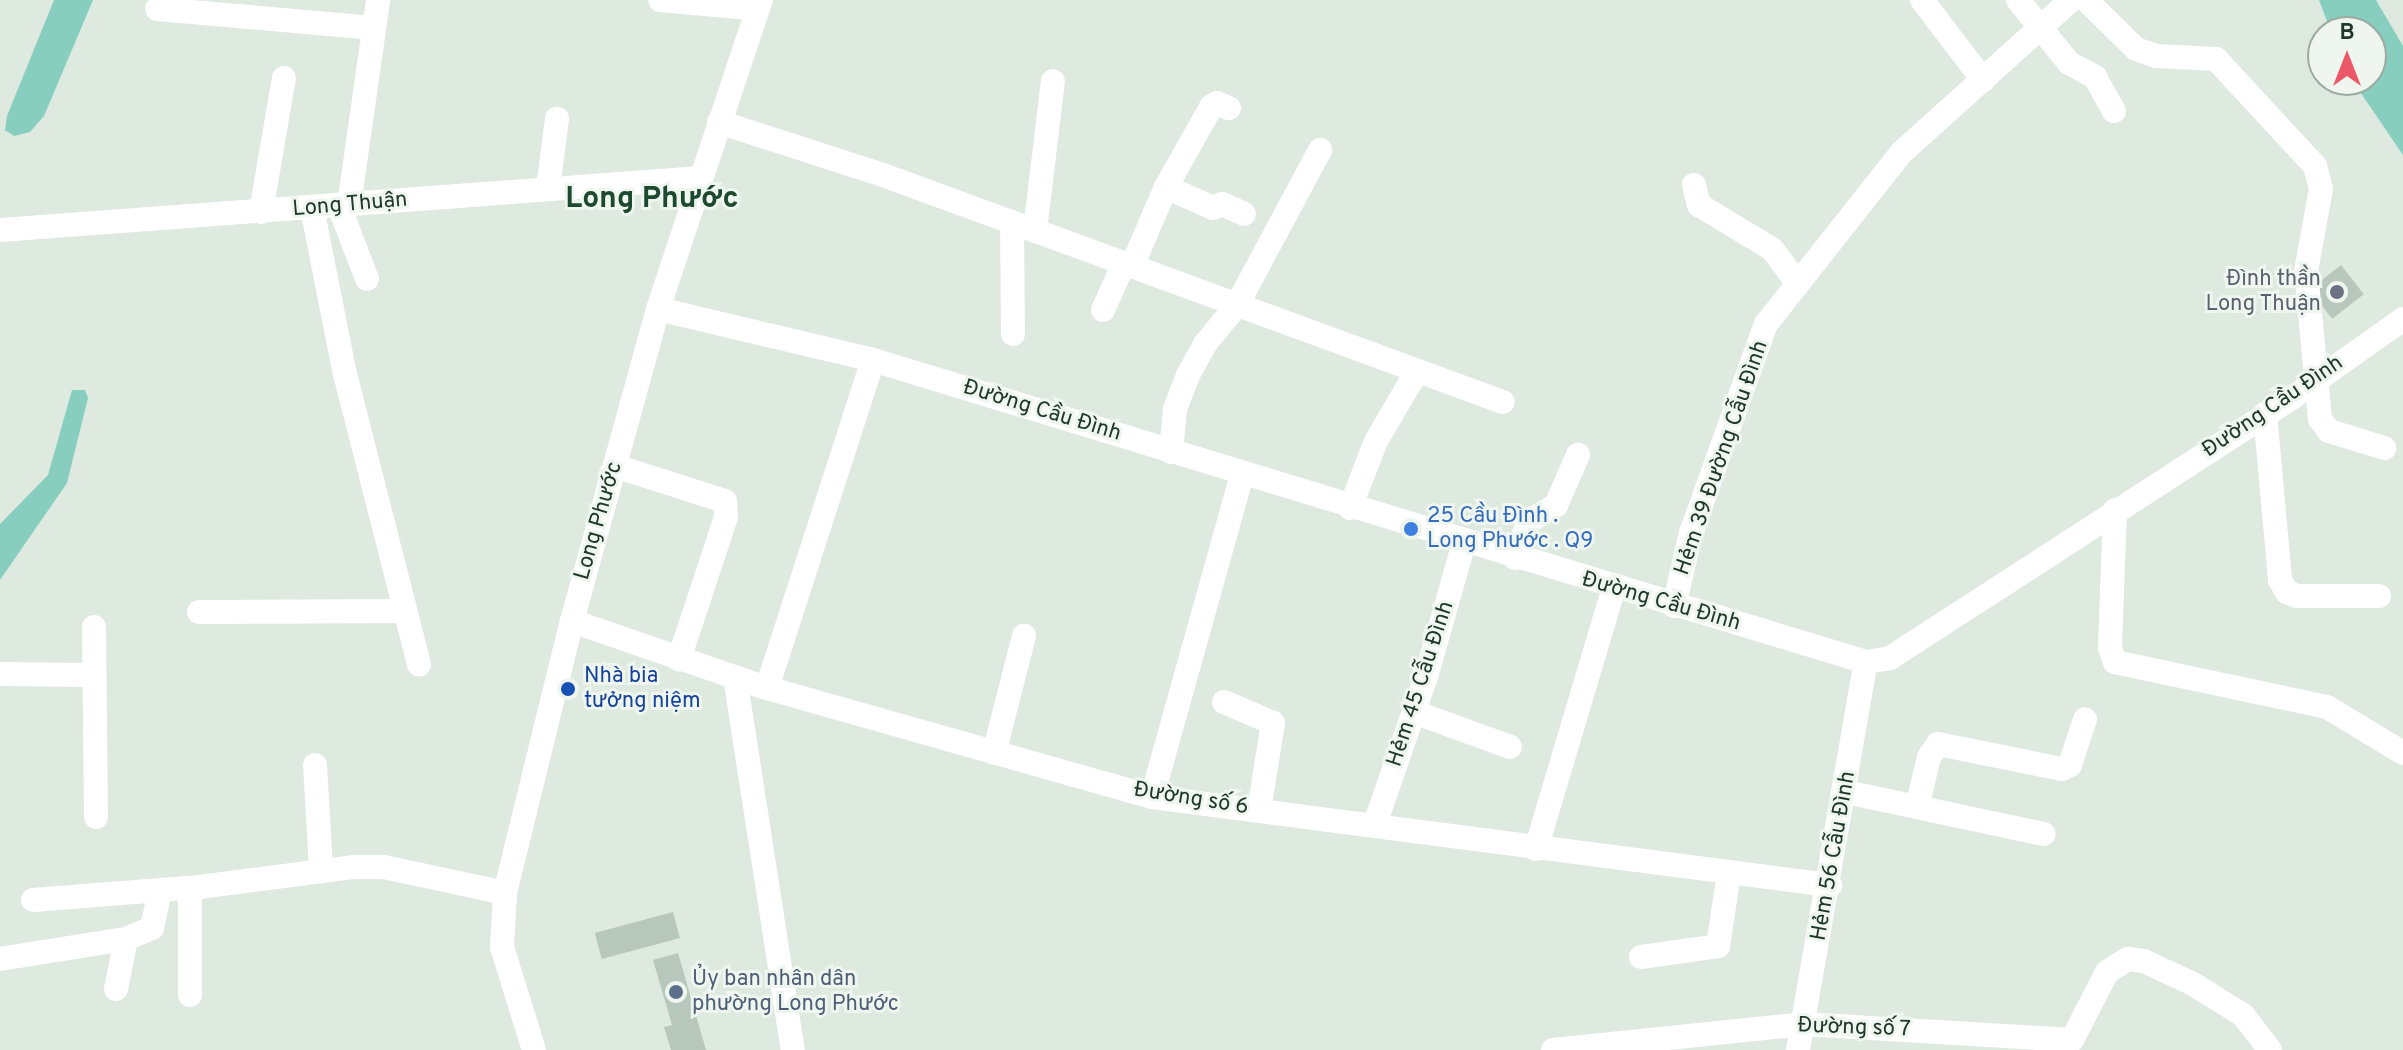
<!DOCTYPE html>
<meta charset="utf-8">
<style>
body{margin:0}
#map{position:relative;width:2403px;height:1050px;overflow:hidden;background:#dee9e0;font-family:Overpass,sans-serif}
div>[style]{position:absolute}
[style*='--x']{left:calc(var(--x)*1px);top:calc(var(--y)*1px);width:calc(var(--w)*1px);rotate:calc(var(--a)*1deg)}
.water>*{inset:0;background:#87cebf}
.building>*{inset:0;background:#b7c7bb;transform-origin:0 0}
.minor>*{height:24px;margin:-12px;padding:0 12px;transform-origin:12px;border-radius:12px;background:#fff}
.dots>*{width:22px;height:22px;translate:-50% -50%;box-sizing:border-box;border:4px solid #eef6ef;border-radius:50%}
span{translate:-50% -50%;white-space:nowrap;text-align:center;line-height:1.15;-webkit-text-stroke:6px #eef6ef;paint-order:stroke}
.street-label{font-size:22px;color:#203829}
.worship-label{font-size:22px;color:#5b616d}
.right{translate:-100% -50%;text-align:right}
.shop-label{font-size:22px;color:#366cbe}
.left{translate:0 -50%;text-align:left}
.transit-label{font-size:22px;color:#164399}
.service-label{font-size:22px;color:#4e5e75}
.district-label{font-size:30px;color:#1d492f;font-weight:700}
.north{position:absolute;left:2307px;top:16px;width:80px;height:80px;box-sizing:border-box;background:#eef6ef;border:2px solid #9caaa0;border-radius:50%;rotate:0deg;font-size:22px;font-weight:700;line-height:32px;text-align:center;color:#203829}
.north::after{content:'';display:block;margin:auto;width:28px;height:36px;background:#ed5869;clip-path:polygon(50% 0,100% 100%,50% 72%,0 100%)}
</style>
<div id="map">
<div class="water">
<div style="clip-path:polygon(54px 0,93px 0,44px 116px,30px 132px,14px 136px,5px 130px,7px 116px)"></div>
<div style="clip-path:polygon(2319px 0,2376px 0,2403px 46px,2403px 155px,2352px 80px,2371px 80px,2371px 32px,2331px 32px)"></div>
<div style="clip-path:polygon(72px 390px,85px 390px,88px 398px,67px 483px,0 580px,0 524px,48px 475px)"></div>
</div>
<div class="building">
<div style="left:2341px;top:265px;width:37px;height:40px;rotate:52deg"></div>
<div style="left:673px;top:912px;width:27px;height:81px;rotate:75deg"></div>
<div style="clip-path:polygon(678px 953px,706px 1050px,671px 1050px,664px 1027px,672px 1025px,653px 960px)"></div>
</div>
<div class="minor">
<div style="--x:660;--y:0;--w:98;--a:5.2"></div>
<div style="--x:1922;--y:0;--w:101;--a:52.7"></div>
<div style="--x:2018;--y:0;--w:81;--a:51"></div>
<div style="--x:2069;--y:63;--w:30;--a:28"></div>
<div style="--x:2095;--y:77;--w:39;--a:61"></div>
<div style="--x:2086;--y:0;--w:70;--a:44.4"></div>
<div style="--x:2136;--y:49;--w:21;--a:19"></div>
<div style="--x:2156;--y:56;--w:60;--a:2.9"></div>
<div style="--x:2216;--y:59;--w:146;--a:47.2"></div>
<div style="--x:2315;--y:166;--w:24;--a:75"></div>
<div style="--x:2321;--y:189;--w:83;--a:100.4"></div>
<div style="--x:2306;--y:271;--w:149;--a:84.6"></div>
<div style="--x:2320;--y:419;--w:15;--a:53"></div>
<div style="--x:2329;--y:431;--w:58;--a:17.2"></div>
<div style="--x:157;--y:9;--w:218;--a:5"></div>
<div style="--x:719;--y:122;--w:172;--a:17.9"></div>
<div style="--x:883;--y:175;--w:660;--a:20.11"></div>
<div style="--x:1694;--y:185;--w:21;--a:76"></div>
<div style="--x:1699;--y:205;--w:85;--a:31.1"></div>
<div style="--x:1772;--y:249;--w:40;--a:53"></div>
<div style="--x:1166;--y:187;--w:51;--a:24.1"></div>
<div style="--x:1213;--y:208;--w:10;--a:-24"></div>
<div style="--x:1222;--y:204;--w:24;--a:24"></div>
<div style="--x:548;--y:189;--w:71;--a:-82.7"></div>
<div style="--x:349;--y:205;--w:207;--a:-81.9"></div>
<div style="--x:339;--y:206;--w:78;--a:69"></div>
<div style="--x:312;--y:208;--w:165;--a:78.8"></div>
<div style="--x:344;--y:370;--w:304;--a:75.7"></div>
<div style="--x:261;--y:212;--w:136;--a:-80.3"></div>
<div style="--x:1012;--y:222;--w:112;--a:89.5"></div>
<div style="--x:0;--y:230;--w:702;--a:-4.25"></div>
<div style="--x:1035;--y:231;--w:151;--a:-83.2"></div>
<div style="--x:1132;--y:266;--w:86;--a:-66.7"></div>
<div style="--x:1166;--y:187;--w:92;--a:-60.6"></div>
<div style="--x:1211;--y:107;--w:7;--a:-34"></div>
<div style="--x:1217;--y:103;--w:13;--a:23"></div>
<div style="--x:658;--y:309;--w:221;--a:13.3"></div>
<div style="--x:873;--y:360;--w:1038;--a:16.92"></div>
<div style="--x:1866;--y:662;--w:24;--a:-9"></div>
<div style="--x:1890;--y:658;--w:480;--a:-32.9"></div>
<div style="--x:2293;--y:397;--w:135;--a:-35.3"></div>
<div style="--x:1103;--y:310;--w:51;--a:-65.9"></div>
<div style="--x:2265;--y:414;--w:167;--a:84.8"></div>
<div style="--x:2280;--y:580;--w:14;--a:60"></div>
<div style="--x:2287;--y:592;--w:11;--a:22"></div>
<div style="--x:2297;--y:596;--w:82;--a:0"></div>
<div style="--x:1171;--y:452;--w:43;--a:-84.7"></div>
<div style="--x:1175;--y:409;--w:36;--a:-69"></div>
<div style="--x:1188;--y:375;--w:35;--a:-61"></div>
<div style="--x:1205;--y:344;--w:50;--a:-50.6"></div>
<div style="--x:1237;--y:305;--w:176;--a:-61.8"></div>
<div style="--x:615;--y:466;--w:115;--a:17.7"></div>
<div style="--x:725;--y:501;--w:16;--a:86"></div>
<div style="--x:726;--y:517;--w:150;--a:108.3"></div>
<div style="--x:1350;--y:508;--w:72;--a:-68.8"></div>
<div style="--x:1376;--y:441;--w:81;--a:-59.6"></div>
<div style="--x:2115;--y:510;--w:138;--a:92.1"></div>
<div style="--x:2110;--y:648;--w:15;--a:70"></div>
<div style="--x:2115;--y:662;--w:217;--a:12"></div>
<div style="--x:2327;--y:707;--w:89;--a:31.2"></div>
<div style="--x:1515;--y:558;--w:38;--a:-70"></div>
<div style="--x:1528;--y:522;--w:33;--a:-31"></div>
<div style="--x:1556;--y:505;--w:55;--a:-66.3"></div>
<div style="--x:1674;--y:606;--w:75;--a:-76.9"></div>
<div style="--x:1691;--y:533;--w:222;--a:-70.3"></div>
<div style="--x:1766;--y:324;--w:218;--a:-51.7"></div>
<div style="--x:1901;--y:153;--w:229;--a:-42"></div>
<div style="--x:199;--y:612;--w:206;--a:-0.3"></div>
<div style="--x:572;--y:621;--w:206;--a:19"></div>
<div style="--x:767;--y:688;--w:400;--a:15.8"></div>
<div style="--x:1152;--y:797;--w:684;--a:7.4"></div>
<div style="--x:94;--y:627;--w:190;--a:89.4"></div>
<div style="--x:0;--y:674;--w:94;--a:0.6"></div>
<div style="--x:735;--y:677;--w:377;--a:81.2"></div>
<div style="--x:767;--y:688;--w:345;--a:-72.1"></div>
<div style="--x:1224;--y:702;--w:53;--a:23.2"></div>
<div style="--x:1273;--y:723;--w:88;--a:99.1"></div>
<div style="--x:1414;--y:712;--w:102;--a:20"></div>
<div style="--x:994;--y:753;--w:121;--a:-75.6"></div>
<div style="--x:315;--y:765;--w:105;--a:86.7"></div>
<div style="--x:1846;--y:792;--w:202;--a:12"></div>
<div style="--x:1152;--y:797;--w:334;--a:-74.4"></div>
<div style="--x:1917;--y:807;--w:51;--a:-76.5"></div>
<div style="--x:1929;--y:757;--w:16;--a:-55"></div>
<div style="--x:1938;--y:744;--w:126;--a:11.4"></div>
<div style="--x:2062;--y:769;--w:9;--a:-27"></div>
<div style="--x:2070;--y:765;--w:48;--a:-71.9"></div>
<div style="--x:1375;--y:824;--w:156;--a:-70.9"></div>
<div style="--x:1426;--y:677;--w:139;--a:-74.2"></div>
<div style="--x:1536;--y:849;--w:272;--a:-73.4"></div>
<div style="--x:33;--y:900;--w:167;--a:-4.5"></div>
<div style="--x:199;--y:887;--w:155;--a:-7.4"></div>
<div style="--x:353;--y:867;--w:31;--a:0"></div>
<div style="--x:384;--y:867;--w:124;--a:12.1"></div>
<div style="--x:1641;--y:957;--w:78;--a:-8.1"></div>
<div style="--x:1718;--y:946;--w:74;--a:-81.4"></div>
<div style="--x:0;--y:959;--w:128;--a:-9"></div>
<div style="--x:116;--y:989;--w:51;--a:-78.7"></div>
<div style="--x:126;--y:939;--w:28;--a:-23"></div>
<div style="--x:152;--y:928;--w:38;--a:-78"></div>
<div style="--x:190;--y:995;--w:107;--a:-90"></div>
<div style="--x:534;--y:1050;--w:108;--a:-107.3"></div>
<div style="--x:502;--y:947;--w:54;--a:-86.8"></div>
<div style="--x:505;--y:893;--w:280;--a:-76.2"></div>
<div style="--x:572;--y:621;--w:324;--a:-74.6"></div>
<div style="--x:658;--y:309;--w:326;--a:-71.6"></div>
<div style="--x:1553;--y:1050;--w:251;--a:-5.9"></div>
<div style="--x:1803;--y:1024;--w:269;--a:3.4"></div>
<div style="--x:2072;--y:1040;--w:76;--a:-62.8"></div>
<div style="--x:2107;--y:972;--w:25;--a:-32"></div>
<div style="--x:2128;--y:959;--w:16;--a:7"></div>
<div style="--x:2144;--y:961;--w:54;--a:25.1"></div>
<div style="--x:2193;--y:984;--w:59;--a:31.8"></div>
<div style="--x:2243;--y:1015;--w:44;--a:52.4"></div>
<div style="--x:1798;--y:1050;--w:394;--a:-80.1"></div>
</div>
<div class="dots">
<div style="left:2337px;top:292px;background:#6b7280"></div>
<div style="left:1411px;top:529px;background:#3f7fe0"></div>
<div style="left:568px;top:689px;background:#1a4fb4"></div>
<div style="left:676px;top:992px;background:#5c6f8a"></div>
</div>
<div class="street-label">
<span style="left:350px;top:205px;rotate:-5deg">Long Thuận</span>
<span style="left:2273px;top:407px;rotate:-34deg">Đường Cầu Đình</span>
<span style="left:1042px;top:411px;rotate:17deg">Đường Cầu Đình</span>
<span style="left:1722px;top:458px;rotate:-71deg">Hẻm 39 Đường Cẫu Đình</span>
<span style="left:599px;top:521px;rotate:-74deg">Long Phước</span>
<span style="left:1661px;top:602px;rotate:16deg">Đường Cầu Đình</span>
<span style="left:1421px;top:684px;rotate:-72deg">Hẻm 45 Cẫu Đình</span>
<span style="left:1191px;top:799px;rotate:9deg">Đường số 6</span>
<span style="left:1834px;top:856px;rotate:-80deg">Hẻm 56 Cẫu Đình</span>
<span style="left:1854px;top:1028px;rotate:2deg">Đường số 7</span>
</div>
<div class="worship-label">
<span class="right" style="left:2321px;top:292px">Đình thần<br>Long Thuận</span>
</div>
<div class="shop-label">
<span class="left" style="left:1427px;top:529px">25 Cầu Đình .<br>Long Phước . Q9</span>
</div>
<div class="transit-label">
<span class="left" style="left:584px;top:689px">Nhà bia<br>tưởng niệm</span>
</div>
<div class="service-label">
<span class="left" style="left:692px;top:992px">Ủy ban nhân dân<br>phường Long Phước</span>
</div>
<div class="district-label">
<span style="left:652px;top:200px">Long Phước</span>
</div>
<div class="north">B</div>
</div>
